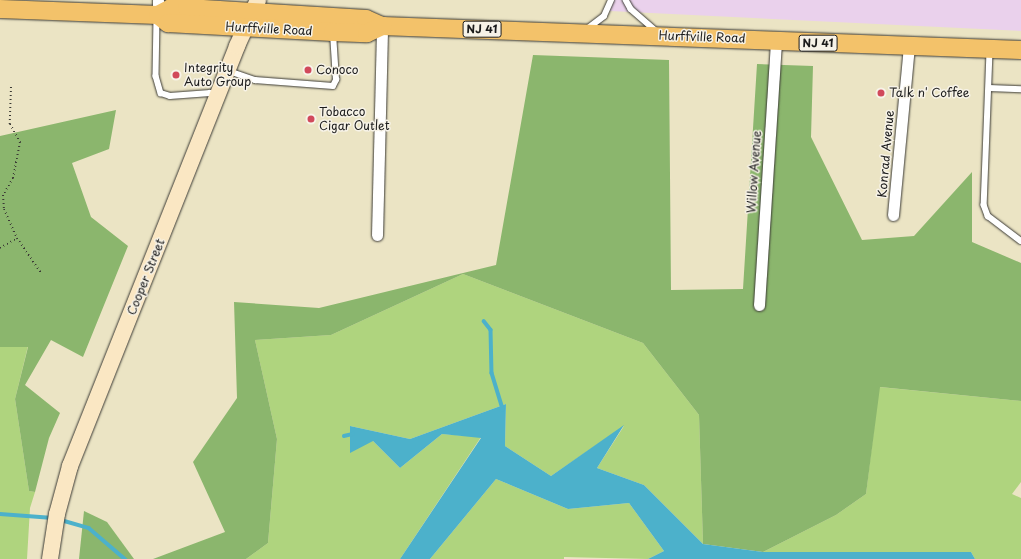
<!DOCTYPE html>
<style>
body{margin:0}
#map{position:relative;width:1021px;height:559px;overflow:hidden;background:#ebe4c4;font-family:"Playpen Sans",sans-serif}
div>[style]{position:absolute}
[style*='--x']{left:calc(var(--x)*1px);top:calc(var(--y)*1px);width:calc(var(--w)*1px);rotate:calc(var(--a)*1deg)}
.built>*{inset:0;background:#ead1ec}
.green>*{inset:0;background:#afd47e}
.forest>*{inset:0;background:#8bb66d}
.water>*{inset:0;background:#4cb1cb}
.stream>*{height:3.5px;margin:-1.75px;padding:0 1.75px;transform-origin:1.75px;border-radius:1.75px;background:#4cb1cb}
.path>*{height:2px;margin-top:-1px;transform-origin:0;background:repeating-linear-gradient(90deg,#3b3a35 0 1px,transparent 0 4px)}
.roads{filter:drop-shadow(0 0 1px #3b3a35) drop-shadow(0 0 1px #3b3a35)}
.service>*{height:5.5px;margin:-2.75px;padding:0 2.75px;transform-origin:2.75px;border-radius:2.75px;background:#fff}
.minor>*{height:11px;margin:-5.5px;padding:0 5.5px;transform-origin:5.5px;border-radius:5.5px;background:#fff}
.secondary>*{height:16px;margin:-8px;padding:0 8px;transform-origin:8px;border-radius:8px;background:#fae7c3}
.primary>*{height:18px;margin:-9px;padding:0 9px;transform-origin:9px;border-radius:9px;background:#f3c26a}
.dots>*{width:11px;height:11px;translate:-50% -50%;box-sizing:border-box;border:2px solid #f7f3e8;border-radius:50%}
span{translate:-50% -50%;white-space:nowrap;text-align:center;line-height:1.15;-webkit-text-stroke:3px #f7f3e8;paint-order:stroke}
.shield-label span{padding:1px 3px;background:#f7f3e8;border:1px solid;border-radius:3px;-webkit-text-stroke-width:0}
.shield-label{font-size:11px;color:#1c1c1c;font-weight:700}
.street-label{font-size:12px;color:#1c1c1c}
.poi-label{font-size:12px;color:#1c1c1c}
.left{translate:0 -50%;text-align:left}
</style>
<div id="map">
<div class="built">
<div style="clip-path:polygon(611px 0,1021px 0,1021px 31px,610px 11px)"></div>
</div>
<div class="green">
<div style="clip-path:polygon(463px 274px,643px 343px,699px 415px,703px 544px,644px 485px,597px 468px,624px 426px,551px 476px,505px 446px,506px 404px,410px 439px,350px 426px,373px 441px,400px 468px,442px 434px,481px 437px,400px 559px,246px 559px,268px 543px,277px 439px,255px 340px,331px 335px)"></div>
<div style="clip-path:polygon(28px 346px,15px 399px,29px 491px,35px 492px,30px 508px,27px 559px,0 559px,0 347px)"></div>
<div style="clip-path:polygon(879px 387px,1021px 401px,1021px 482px,1012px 494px,1021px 498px,1021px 559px,975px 559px,971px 552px,763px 552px,836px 515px,866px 494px)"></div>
<div style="clip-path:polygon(496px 479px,568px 509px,629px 503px,664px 551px,648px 559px,564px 557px,564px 559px,430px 559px)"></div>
</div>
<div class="forest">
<div style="clip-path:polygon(533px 55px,669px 60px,671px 290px,743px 289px,757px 64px,813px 66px,811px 137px,862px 240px,914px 236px,972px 172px,972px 242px,1021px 263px,1021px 401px,880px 387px,866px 494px,836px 515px,763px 552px,703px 544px,699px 415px,643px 343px,463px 274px,331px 335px,255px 340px,277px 439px,268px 543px,246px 559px,153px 559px,225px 532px,193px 462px,237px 398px,234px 302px,319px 308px,496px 265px)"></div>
<div style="clip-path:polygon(116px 110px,109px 149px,72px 163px,91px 217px,128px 246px,83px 357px,51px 340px,25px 385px,60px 413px,49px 438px,35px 492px,29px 491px,15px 399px,28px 347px,0 347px,0 136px)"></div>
<div style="clip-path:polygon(84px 511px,107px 522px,134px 559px,79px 559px)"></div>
</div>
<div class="water">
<div style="clip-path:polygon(506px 404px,505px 446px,551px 476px,624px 425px,597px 468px,644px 485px,703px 544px,763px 552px,971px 552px,975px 559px,648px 559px,664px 551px,629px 503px,568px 509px,496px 479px,430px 559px,400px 559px,481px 438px,442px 434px,400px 468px,373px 441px,350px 453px,350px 426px,410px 439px)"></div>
</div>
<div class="stream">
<div style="--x:484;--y:321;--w:11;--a:52"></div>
<div style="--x:491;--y:330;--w:43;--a:88.7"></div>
<div style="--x:492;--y:373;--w:38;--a:73"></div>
<div style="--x:344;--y:436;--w:9;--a:-13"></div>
<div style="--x:0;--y:514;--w:53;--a:4.3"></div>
<div style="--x:61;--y:520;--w:29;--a:16"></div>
<div style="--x:89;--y:528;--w:48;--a:40.7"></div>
</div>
<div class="path">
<div style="--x:11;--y:87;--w:37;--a:92"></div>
<div style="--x:10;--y:124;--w:21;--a:61"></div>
<div style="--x:20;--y:142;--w:37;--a:101"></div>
<div style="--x:13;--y:178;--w:20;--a:120"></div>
<div style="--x:3;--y:195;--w:14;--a:86"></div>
<div style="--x:4;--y:209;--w:32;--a:66"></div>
<div style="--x:17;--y:238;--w:42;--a:55.6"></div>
<div style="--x:0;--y:248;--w:20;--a:-30"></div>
</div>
<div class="roads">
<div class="service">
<div style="--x:626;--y:0;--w:10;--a:61"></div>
<div style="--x:631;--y:9;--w:33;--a:41"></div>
<div style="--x:157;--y:19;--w:57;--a:91"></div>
<div style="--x:156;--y:76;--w:18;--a:74"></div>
<div style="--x:161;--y:93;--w:9;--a:18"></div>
<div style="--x:170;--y:96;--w:40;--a:-4.3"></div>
<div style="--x:210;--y:93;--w:6;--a:31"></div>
<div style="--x:587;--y:29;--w:21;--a:-37"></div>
<div style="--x:604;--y:16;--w:17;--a:-66"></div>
<div style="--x:990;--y:52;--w:153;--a:92.2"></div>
<div style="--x:984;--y:205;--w:12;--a:70"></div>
<div style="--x:988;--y:216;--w:41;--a:37.1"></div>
<div style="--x:229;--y:71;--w:28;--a:19"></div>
<div style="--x:255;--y:80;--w:78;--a:4.4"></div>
<div style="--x:333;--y:86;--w:7;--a:-63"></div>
<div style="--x:336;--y:80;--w:46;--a:-93.7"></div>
<div style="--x:989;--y:88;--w:32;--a:2"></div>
</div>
<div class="minor">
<div style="--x:158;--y:0;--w:15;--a:90"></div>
<div style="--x:893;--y:215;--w:170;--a:-84.6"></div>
<div style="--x:377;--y:235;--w:209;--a:-88.6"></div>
<div style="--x:759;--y:305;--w:265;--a:-86.3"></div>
</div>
<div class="secondary">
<div style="--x:50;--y:559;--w:46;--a:-81.2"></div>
<div style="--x:57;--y:514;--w:50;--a:-74.8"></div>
<div style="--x:70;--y:466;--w:452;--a:-68.3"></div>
<div style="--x:237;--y:46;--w:51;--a:-65.5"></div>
</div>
<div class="primary">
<div style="--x:0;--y:9;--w:158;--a:2.2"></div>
<div style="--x:158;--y:15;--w:15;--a:-28"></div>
<div style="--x:171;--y:8;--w:16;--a:0"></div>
<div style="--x:187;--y:8;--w:179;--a:3.5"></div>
<div style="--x:366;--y:19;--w:17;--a:24"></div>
<div style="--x:382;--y:26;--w:639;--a:2.15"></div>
<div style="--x:158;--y:15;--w:13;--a:39"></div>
<div style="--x:168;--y:23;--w:165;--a:3.1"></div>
<div style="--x:333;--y:32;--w:34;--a:2"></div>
<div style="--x:367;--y:33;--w:17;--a:-25"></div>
</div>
</div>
<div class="dots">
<div style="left:308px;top:70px;background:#d1495b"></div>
<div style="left:176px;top:75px;background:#d1495b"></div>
<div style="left:881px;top:93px;background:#d1495b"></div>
<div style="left:311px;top:119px;background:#d1495b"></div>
</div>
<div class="shield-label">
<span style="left:482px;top:29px">NJ 41</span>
<span style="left:818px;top:43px">NJ 41</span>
</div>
<div class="street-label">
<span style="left:269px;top:29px;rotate:3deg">Hurffville Road</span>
<span style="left:702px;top:37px;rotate:2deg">Hurffville Road</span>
<span style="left:886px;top:154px;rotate:-85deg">Konrad Avenue</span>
<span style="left:754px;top:172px;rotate:-86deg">Willow Avenue</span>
<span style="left:146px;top:277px;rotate:-68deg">Cooper Street</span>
</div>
<div class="poi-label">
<span class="left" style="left:184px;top:75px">Integrity<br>Auto Group</span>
<span class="left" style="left:316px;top:70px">Conoco</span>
<span class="left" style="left:889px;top:93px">Talk n' Coffee</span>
<span class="left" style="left:319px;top:119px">Tobacco<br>Cigar Outlet</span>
</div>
</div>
